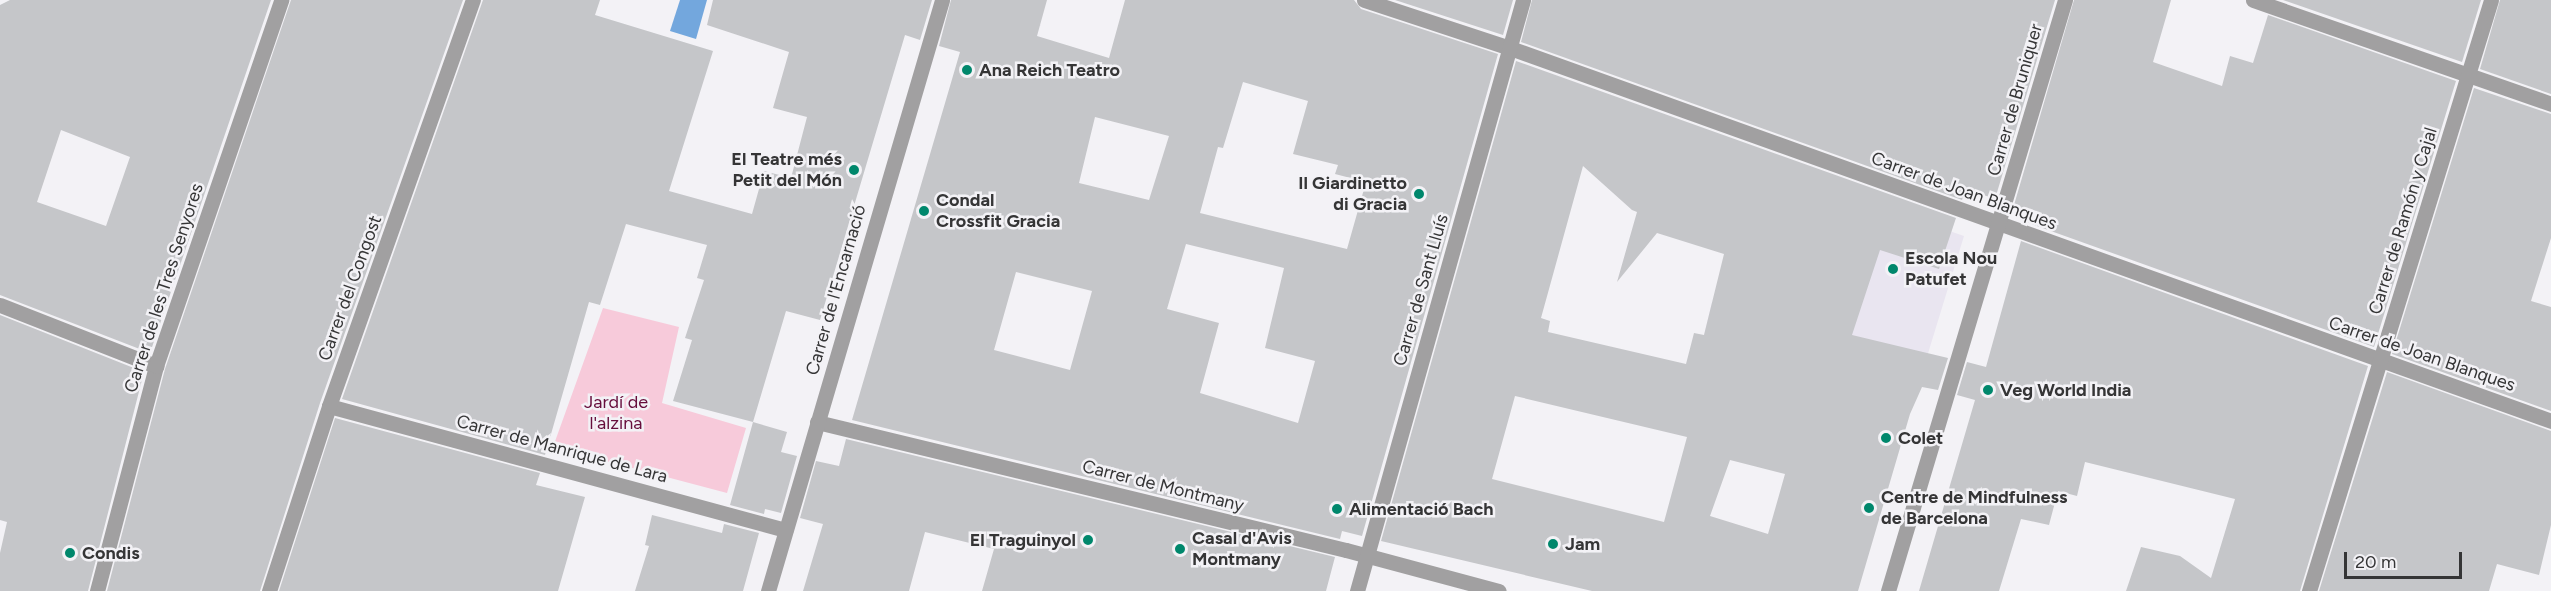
<!DOCTYPE html>
<meta charset="utf-8">
<style>
body{margin:0}
#map{position:relative;width:2551px;height:591px;overflow:hidden;background:#f3f2f6;font-family:Figtree,sans-serif}
div>[style]{position:absolute}
[style*='--x']{left:calc(var(--x)*1px);top:calc(var(--y)*1px);width:calc(var(--w)*1px);rotate:calc(var(--a)*1deg)}
.built>*{inset:0;background:#e9e5f0}
.green>*{inset:0;background:#f7cada}
.water>*{inset:0;background:#73a7dd}
.building>*{inset:0;background:#c5c6c9}
.minor>*{height:15px;margin:-7.5px;padding:0 7.5px;transform-origin:7.5px;border-radius:7.5px;background:#a1a0a1}
.dots>*{width:16px;height:16px;translate:-50% -50%;box-sizing:border-box;border:3px solid #f3f2f6;border-radius:50%}
span{translate:-50% -50%;white-space:nowrap;text-align:center;line-height:1.15;-webkit-text-stroke:5px #f3f2f6;paint-order:stroke}
.poi-label{font-size:18px;color:#353536;font-weight:700}
.left{translate:0 -50%;text-align:left}
.right{translate:-100% -50%;text-align:right}
.street-label{font-size:18px;color:#353536}
.park-label{font-size:18px;color:#660e3c}
.scale{position:absolute;left:2344px;top:552px;width:118px;height:27px;box-sizing:border-box;border:3px solid #353536;border-top:0;padding-left:8px;font-size:18px;line-height:21px;white-space:nowrap;color:#353536;-webkit-text-stroke:4px #f3f2f6;paint-order:stroke}
</style>
<div id="map">
<div class="built">
<div style="clip-path:polygon(1856px 199px,1964px 236px,1918px 386px,1704px 335px,1712px 302px,1812px 325px)"></div>
</div>
<div class="green">
<div style="clip-path:polygon(603px 308px,679px 327px,662px 403px,746px 428px,727px 493px,553px 447px)"></div>
</div>
<div class="water">
<div style="clip-path:polygon(680px 0,707px 0,696px 39px,670px 31px)"></div>
</div>
<div class="building">
<div style="clip-path:polygon(evenodd,10px 0,271px 0,150px 353px,0 295px,0 5px,10px 0,61px 130px,130px 157px,106px 226px,37px 202px,61px 130px)"></div>
<div style="clip-path:polygon(291px 0,463px 0,320px 403px,260px 591px,107px 591px,165px 369px)"></div>
<div style="clip-path:polygon(483px 0,600px 0,595px 15px,713px 51px,669px 191px,752px 214px,764px 171px,791px 178px,807px 117px,773px 108px,789px 52px,707px 25px,713px 0,932px 0,920px 40px,905px 35px,820px 320px,786px 311px,753px 422px,673px 401px,692px 340px,685px 338px,704px 280px,697px 278px,707px 245px,626px 224px,600px 305px,589px 302px,545px 455px,342px 399px)"></div>
<div style="clip-path:polygon(evenodd,951px 0,1047px 0,1037px 36px,1109px 58px,1125px 0,1354px 0,1361px 9px,1498px 54px,1362px 536px,1342px 531px,1340px 539px,852px 420px,960px 52px,939px 46px,951px 0,1243px 82px,1308px 101px,1293px 154px,1338px 165px,1335px 174px,1366px 182px,1347px 249px,1200px 213px,1218px 147px,1223px 148px,1243px 82px,951px 0,1095px 117px,1169px 136px,1149px 200px,1079px 183px,1095px 117px,951px 0,1186px 244px,1284px 268px,1265px 348px,1315px 361px,1298px 423px,1200px 393px,1219px 323px,1167px 309px,1186px 244px,951px 0,1016px 272px,1092px 291px,1070px 370px,994px 350px,1016px 272px)"></div>
<div style="clip-path:polygon(1395px 0,1513px 0,1503px 35px)"></div>
<div style="clip-path:polygon(1532px 0,2055px 0,1995px 199px,1966px 189px,1962px 200px,1521px 42px)"></div>
<div style="clip-path:polygon(2074px 0,2171px 0,2153px 62px,2222px 86px,2230px 56px,2253px 63px,2268px 15px,2456px 81px,2374px 347px,2026px 222px,2029px 211px,2014px 205px)"></div>
<div style="clip-path:polygon(2283px 0,2481px 0,2462px 62px)"></div>
<div style="clip-path:polygon(2500px 0,2551px 0,2551px 94px,2480px 69px)"></div>
<div style="clip-path:polygon(evenodd,1516px 61px,1956px 218px,1939px 269px,1880px 250px,1852px 335px,1948px 358px,1938px 390px,1922px 387px,1910px 414px,1858px 591px,1592px 591px,1381px 541px,1516px 61px,1583px 166px,1632px 210px,1637px 212px,1617px 282px,1657px 233px,1724px 254px,1704px 335px,1694px 333px,1686px 364px,1548px 332px,1550px 321px,1541px 318px,1583px 166px,1516px 61px,1515px 396px,1687px 437px,1664px 522px,1492px 479px,1515px 396px,1516px 61px,1730px 460px,1785px 474px,1768px 534px,1710px 516px,1730px 460px)"></div>
<div style="clip-path:polygon(2474px 88px,2551px 114px,2551px 238px,2531px 301px,2551px 307px,2551px 411px,2392px 354px)"></div>
<div style="clip-path:polygon(2021px 241px,2368px 366px,2300px 591px,2126px 591px,2141px 547px,2180px 556px,2211px 578px,2235px 499px,2085px 462px,2077px 496px,2058px 491px,2049px 525px,2021px 519px,1999px 591px,1919px 591px,1975px 400px,1957px 395px,1967px 362px,1986px 367px)"></div>
<div style="clip-path:polygon(0 315px,144px 372px,88px 591px,0 591px,0 553px,7px 522px,0 520px)"></div>
<div style="clip-path:polygon(2387px 372px,2551px 431px,2551px 525px,2539px 575px,2497px 564px,2489px 591px,2319px 591px)"></div>
<div style="clip-path:polygon(335px 418px,540px 473px,536px 485px,585px 497px,558px 591px,279px 591px)"></div>
<div style="clip-path:polygon(753px 422px,787px 432px,781px 452px,797px 456px,781px 513px,765px 509px,764px 514px,730px 505px)"></div>
<div style="clip-path:polygon(846px 439px,1335px 557px,1326px 591px,982px 591px,994px 549px,925px 532px,909px 591px,803px 591px,823px 524px,800px 518px,816px 461px,839px 466px)"></div>
<div style="clip-path:polygon(652px 515px,722px 533px,724px 524px,759px 533px,743px 591px,635px 591px,649px 546px,645px 545px)"></div>
</div>
<div class="minor">
<div style="--x:1364;--y:0;--w:154;--a:18.2"></div>
<div style="--x:1510;--y:48;--w:1106;--a:19.71"></div>
<div style="--x:2253;--y:0;--w:316;--a:19.2"></div>
<div style="--x:0;--y:305;--w:168;--a:21.4"></div>
<div style="--x:329;--y:406;--w:473;--a:15.2"></div>
<div style="--x:817;--y:422;--w:544;--a:13.6"></div>
<div style="--x:1346;--y:550;--w:158;--a:15"></div>
<div style="--x:97;--y:591;--w:233;--a:-75.3"></div>
<div style="--x:156;--y:366;--w:387;--a:-71.1"></div>
<div style="--x:269;--y:591;--w:194;--a:-72"></div>
<div style="--x:329;--y:406;--w:431;--a:-70.5"></div>
<div style="--x:768;--y:591;--w:616;--a:-73.59"></div>
<div style="--x:1357;--y:591;--w:614;--a:-74.31"></div>
<div style="--x:1888;--y:591;--w:617;--a:-73.33"></div>
<div style="--x:2309;--y:591;--w:618;--a:-72.88"></div>
</div>
<div class="dots">
<div style="left:967px;top:70px;background:#00876c"></div>
<div style="left:854px;top:170px;background:#00876c"></div>
<div style="left:1419px;top:194px;background:#00876c"></div>
<div style="left:924px;top:211px;background:#00876c"></div>
<div style="left:1893px;top:269px;background:#00876c"></div>
<div style="left:1988px;top:390px;background:#00876c"></div>
<div style="left:1886px;top:438px;background:#00876c"></div>
<div style="left:1869px;top:508px;background:#00876c"></div>
<div style="left:1337px;top:509px;background:#00876c"></div>
<div style="left:1088px;top:540px;background:#00876c"></div>
<div style="left:1553px;top:544px;background:#00876c"></div>
<div style="left:1180px;top:549px;background:#00876c"></div>
<div style="left:70px;top:553px;background:#00876c"></div>
</div>
<div class="poi-label">
<span class="left" style="left:979px;top:70px">Ana Reich Teatro</span>
<span class="right" style="left:842px;top:170px">El Teatre més<br>Petit del Món</span>
<span class="right" style="left:1407px;top:194px">Il Giardinetto<br>di Gracia</span>
<span class="left" style="left:936px;top:211px">Condal<br>Crossfit Gracia</span>
<span class="left" style="left:1905px;top:269px">Escola Nou<br>Patufet</span>
<span class="left" style="left:2000px;top:390px">Veg World India</span>
<span class="left" style="left:1898px;top:438px">Colet</span>
<span class="left" style="left:1881px;top:508px">Centre de Mindfulness<br>de Barcelona</span>
<span class="left" style="left:1349px;top:509px">Alimentació Bach</span>
<span class="left" style="left:1192px;top:549px">Casal d'Avis<br>Montmany</span>
<span class="right" style="left:1076px;top:540px">El Traguinyol</span>
<span class="left" style="left:1565px;top:544px">Jam</span>
<span class="left" style="left:82px;top:553px">Condis</span>
</div>
<div class="street-label">
<span style="left:2015px;top:100px;rotate:-74deg">Carrer de Bruniquer</span>
<span style="left:1964px;top:191px;rotate:20deg">Carrer de Joan Blanques</span>
<span style="left:2403px;top:221px;rotate:-73deg">Carrer de Ramón y Cajal</span>
<span style="left:164px;top:288px;rotate:-72deg">Carrer de les Tres Senyores</span>
<span style="left:350px;top:288px;rotate:-70deg">Carrer del Congost</span>
<span style="left:836px;top:290px;rotate:-74deg">Carrer de l'Encarnació</span>
<span style="left:1421px;top:290px;rotate:-74deg">Carrer de Sant Lluís</span>
<span style="left:2422px;top:354px;rotate:19deg">Carrer de Joan Blanques</span>
<span style="left:562px;top:449px;rotate:15deg">Carrer de Manrique de Lara</span>
<span style="left:1163px;top:486px;rotate:14deg">Carrer de Montmany</span>
</div>
<div class="park-label">
<span style="left:616px;top:413px">Jardí de<br>l'alzina</span>
</div>
<div class="scale">20 m</div>
</div>
